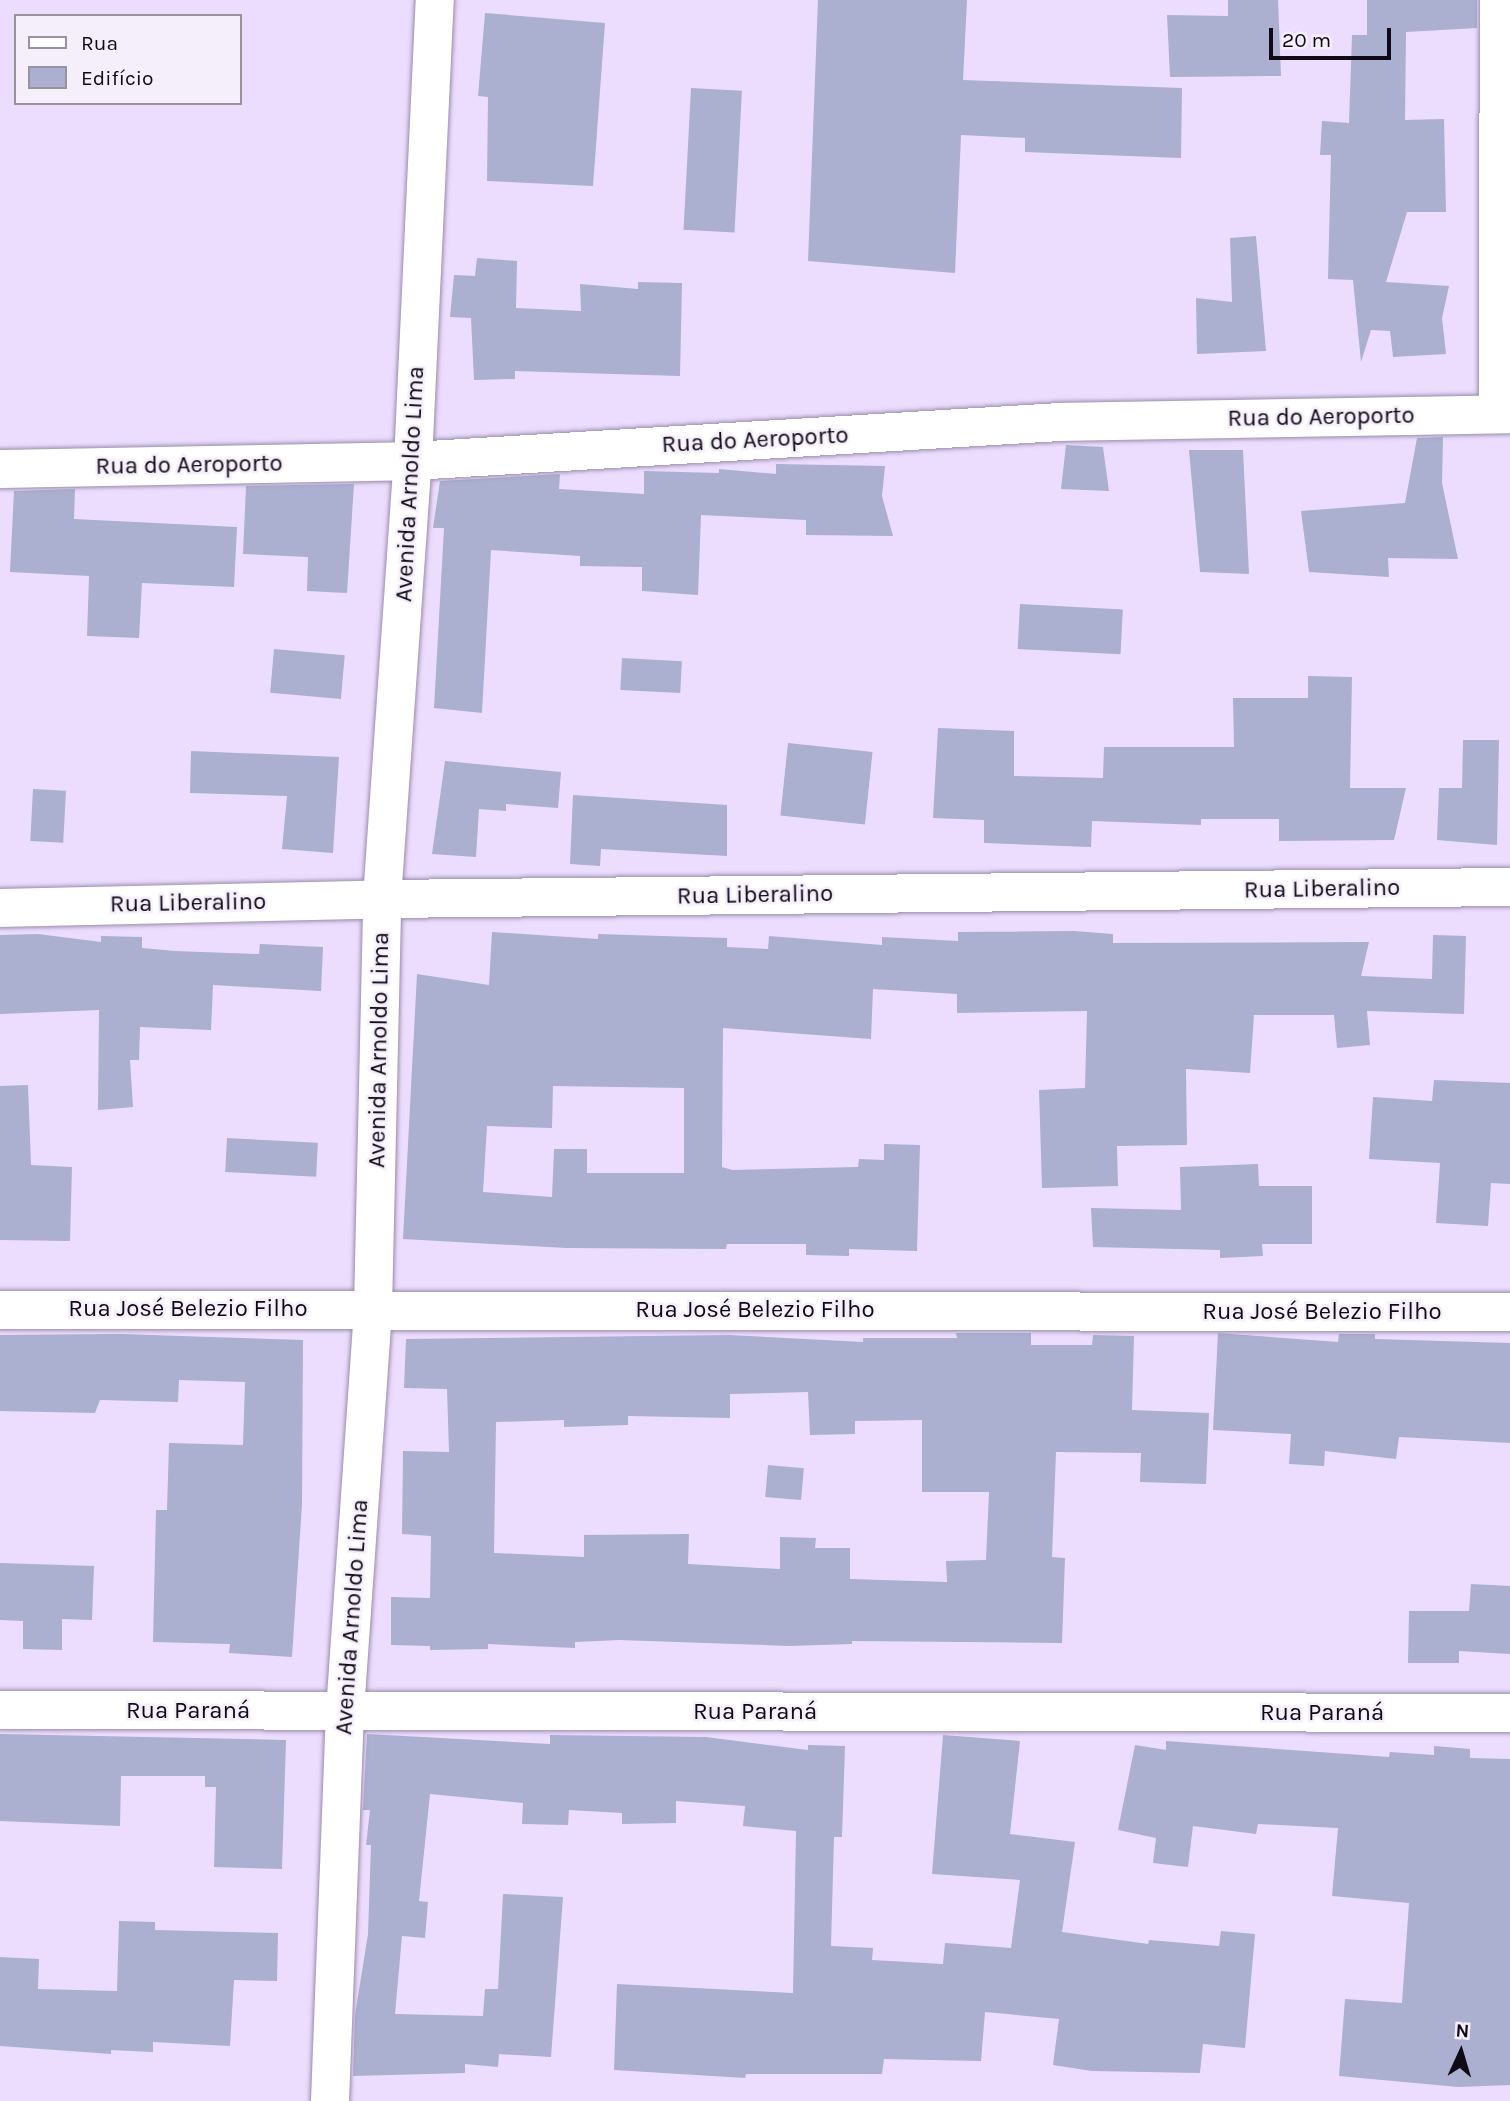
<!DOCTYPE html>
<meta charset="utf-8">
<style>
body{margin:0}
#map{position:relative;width:1510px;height:2101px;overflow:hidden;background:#ecddfe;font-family:Karla,sans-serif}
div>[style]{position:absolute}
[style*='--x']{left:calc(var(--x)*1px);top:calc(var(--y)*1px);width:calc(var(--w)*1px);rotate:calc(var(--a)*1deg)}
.building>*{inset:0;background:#abafd0;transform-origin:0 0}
.roads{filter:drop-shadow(0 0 2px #9a8cab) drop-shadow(0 0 2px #9a8cab)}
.minor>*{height:38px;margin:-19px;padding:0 19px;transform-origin:19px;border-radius:19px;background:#fff}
span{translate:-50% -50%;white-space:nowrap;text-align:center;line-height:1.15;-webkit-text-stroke:5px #f5effc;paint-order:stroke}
.street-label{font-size:24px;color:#0f0a15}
.legend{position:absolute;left:14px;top:14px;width:228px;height:91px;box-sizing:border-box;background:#f5effc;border:2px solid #9993a0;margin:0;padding:9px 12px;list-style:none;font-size:21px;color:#0f0a15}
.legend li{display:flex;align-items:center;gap:14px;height:35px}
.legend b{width:35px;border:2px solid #9993a0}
.north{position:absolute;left:1426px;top:2017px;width:70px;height:70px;-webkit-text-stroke:5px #f5effc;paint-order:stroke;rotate:4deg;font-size:19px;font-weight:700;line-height:28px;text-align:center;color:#0f0a15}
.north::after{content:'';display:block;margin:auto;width:24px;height:32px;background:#0f0a15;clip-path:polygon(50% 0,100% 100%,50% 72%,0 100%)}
.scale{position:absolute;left:1269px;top:28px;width:122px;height:32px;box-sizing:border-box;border:4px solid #0f0a15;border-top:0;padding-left:9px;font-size:21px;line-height:24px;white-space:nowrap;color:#0f0a15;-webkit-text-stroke:5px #f5effc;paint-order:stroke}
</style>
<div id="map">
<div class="building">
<div style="clip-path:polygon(818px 0,967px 0,963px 80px,1182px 88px,1181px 158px,1025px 152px,1025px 138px,961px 135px,955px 273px,808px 261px)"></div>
<div style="clip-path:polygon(1228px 0,1278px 0,1281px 76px,1170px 77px,1167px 15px,1228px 16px)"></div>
<div style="clip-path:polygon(1367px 0,1477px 0,1477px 28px,1406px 32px,1405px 120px,1444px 119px,1446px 212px,1407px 212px,1386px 282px,1449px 286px,1442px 318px,1446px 354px,1393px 357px,1390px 331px,1371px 330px,1361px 362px,1353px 280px,1328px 279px,1331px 155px,1320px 155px,1322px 121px,1349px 123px,1352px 35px,1367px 35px)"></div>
<div style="clip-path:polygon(485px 13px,605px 23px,593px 186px,487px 181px,488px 97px,478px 96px)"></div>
<div style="left:691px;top:88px;width:51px;height:142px;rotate:3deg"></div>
<div style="clip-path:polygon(1256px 236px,1266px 351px,1197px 354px,1196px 298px,1232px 302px,1230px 238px)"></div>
<div style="clip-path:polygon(477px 258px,517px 261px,516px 308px,581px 311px,580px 284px,638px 289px,638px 282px,682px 283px,680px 376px,515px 371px,515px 379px,474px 380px,471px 318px,450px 317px,454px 275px,475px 276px)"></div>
<div style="clip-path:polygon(1443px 437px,1442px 483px,1458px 559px,1388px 558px,1389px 577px,1309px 572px,1301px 511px,1405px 503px,1417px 438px)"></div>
<div style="clip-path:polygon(1066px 445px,1103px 447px,1109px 491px,1061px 489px)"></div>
<div style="clip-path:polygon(1189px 450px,1243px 450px,1249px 574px,1200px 572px)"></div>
<div style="clip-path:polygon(776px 464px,885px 466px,882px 496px,893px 536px,806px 535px,806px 520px,701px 515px,698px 595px,642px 591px,642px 567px,580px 566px,580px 556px,491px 550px,482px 713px,434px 708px,444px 528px,433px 528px,440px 481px,560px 474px,559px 489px,644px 494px,644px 471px,719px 473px,719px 469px,776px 474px)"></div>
<div style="clip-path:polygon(354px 484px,347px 593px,307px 591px,308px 557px,243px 554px,246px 486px)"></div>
<div style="clip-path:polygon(75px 489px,74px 519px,237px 527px,234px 587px,142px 583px,139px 638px,87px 636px,89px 576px,10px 572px,14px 491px)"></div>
<div style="left:1020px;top:604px;width:103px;height:45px;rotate:3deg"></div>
<div style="left:274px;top:649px;width:71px;height:44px;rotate:5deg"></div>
<div style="left:622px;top:658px;width:60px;height:32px;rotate:3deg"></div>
<div style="clip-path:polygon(1308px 676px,1352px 677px,1350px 788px,1406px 788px,1394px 840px,1279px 841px,1279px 819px,1201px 819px,1201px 825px,1092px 821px,1091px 847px,984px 843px,984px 820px,933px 818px,938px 728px,1014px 731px,1014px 776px,1103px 778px,1104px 747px,1234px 747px,1233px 698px,1308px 698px)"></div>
<div style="clip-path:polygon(1463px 740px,1499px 740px,1497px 845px,1437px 840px,1439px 788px,1462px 788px)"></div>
<div style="left:788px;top:743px;width:85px;height:73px;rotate:6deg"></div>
<div style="clip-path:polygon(191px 751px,339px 757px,333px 853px,282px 849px,287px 796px,190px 793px)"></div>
<div style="clip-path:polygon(445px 761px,561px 772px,558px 808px,506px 804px,506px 811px,479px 809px,476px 857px,432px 854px)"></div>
<div style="left:33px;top:789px;width:33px;height:52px;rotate:3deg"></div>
<div style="clip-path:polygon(573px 795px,727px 805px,727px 856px,601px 849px,600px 866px,570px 864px)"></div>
<div style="clip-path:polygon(evenodd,1074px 931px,1113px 934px,1113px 943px,1369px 942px,1361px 976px,1432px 979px,1433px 935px,1466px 936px,1464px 1014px,1367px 1011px,1370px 1045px,1337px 1048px,1334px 1015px,1254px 1015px,1250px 1073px,1186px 1069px,1187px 1145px,1117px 1146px,1118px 1186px,1042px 1188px,1039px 1090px,1085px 1088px,1087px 1011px,957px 1013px,957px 994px,873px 989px,871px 1039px,723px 1028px,722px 1167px,732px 1170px,858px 1167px,859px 1159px,884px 1160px,884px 1144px,920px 1145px,917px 1251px,849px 1249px,849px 1256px,806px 1255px,806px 1244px,727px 1244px,726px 1249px,566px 1248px,403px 1239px,417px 974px,489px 985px,492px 932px,598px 939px,598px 934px,727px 938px,727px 947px,768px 949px,769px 936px,882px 945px,882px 937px,958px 941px,958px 932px,1074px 931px,553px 1086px,684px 1088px,684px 1173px,587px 1173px,587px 1149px,554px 1149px,552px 1197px,483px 1192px,487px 1126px,552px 1128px,553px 1086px)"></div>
<div style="clip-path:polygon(38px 934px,101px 942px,101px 936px,142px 937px,142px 948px,175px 951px,259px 954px,260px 944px,323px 947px,321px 991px,213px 985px,211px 1030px,140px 1027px,139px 1060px,130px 1060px,133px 1107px,98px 1110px,99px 1010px,0 1014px,0 935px)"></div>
<div style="clip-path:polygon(1434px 1080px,1510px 1083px,1510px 1184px,1491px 1183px,1488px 1226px,1436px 1223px,1440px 1163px,1369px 1159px,1373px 1097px,1432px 1101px)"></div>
<div style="clip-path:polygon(28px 1085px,31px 1165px,72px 1167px,70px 1241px,0 1240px,0 1086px)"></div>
<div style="left:227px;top:1138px;width:91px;height:34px;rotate:3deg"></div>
<div style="clip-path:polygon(1258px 1164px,1259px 1186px,1312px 1186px,1312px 1244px,1262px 1244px,1263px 1256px,1220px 1258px,1220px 1250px,1093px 1247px,1091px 1208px,1181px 1210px,1180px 1167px)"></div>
<div style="clip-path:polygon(evenodd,956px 1333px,1031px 1333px,1031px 1345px,1092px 1345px,1093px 1335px,1134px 1336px,1132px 1410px,1209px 1413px,1206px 1484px,1140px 1482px,1141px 1453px,1056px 1452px,1052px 1557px,1065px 1558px,1062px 1643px,852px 1641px,852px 1644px,789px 1646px,619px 1640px,575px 1642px,575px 1648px,488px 1644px,488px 1649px,430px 1650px,430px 1646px,391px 1645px,391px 1597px,430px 1598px,431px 1536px,402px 1534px,403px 1451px,449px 1452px,447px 1389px,404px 1388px,406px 1339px,728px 1335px,863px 1342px,863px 1338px,957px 1338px,956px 1333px,808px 1392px,810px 1435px,855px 1434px,855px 1421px,922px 1420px,922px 1492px,989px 1492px,986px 1560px,946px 1561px,947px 1582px,850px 1579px,850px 1548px,815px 1548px,816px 1538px,780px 1537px,780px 1569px,688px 1564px,689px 1534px,584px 1535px,584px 1557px,494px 1553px,496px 1422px,564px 1420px,564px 1427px,628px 1425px,628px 1416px,730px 1418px,730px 1394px,808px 1392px)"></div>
<div style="clip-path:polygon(1218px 1333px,1338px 1342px,1339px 1334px,1375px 1334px,1375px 1339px,1510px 1343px,1510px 1443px,1399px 1437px,1396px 1459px,1325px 1451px,1324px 1466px,1289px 1464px,1291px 1434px,1213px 1430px)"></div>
<div style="clip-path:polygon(121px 1334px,303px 1340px,302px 1504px,292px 1657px,229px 1653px,230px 1644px,153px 1642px,156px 1510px,167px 1510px,169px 1443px,243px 1445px,245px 1382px,179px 1380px,178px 1402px,100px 1400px,95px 1413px,0 1411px,0 1335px)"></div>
<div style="left:768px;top:1465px;width:36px;height:32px;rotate:5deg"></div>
<div style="clip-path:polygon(0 1563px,94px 1566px,92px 1620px,62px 1619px,62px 1650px,23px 1649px,23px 1621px,0 1620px)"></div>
<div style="clip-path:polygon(1471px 1584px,1510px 1586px,1510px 1654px,1459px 1651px,1459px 1663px,1408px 1663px,1409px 1611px,1469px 1611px)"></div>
<div style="clip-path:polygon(0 1734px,286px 1740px,282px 1869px,214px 1867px,216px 1787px,205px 1787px,205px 1776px,121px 1776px,120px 1826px,0 1821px)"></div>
<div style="clip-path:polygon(367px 1734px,550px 1744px,550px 1735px,706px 1737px,808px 1750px,808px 1745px,845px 1746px,842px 1837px,834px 1837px,831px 1946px,873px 1948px,872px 1960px,943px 1964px,945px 1943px,1011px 1948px,1020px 1880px,932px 1874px,943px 1735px,1020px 1741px,1010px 1834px,1075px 1842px,1062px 1932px,1148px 1944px,1149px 1940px,1219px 1946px,1221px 1931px,1255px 1934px,1245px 2048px,1203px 2044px,1200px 2073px,1092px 2071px,1053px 2065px,1059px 2019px,985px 2012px,981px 2061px,884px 2059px,882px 2074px,746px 2074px,745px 2078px,614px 2070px,617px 1984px,793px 1993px,796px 1831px,743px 1826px,745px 1806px,676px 1801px,676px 1823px,622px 1824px,622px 1813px,569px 1810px,568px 1825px,522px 1824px,523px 1803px,430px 1794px,419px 1901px,428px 1902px,425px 1938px,402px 1936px,395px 2014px,483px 2016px,485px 1989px,498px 1989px,503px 1894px,563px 1897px,551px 2057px,499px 2054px,498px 2067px,465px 2064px,465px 2073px,353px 2076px,355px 2015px,368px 1934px,371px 1845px,366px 1845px,370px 1810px,363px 1810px)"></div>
<div style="clip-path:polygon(1166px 1741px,1389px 1757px,1390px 1752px,1434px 1755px,1434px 1746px,1470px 1749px,1470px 1758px,1510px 1759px,1510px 2085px,1458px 2087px,1339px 2076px,1345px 1999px,1402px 2003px,1409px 1903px,1332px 1896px,1338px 1828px,1258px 1824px,1256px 1834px,1193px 1826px,1188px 1867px,1153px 1863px,1156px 1838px,1118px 1830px,1135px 1745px,1166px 1750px)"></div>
<div style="clip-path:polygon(119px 1921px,155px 1922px,155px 1930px,278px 1933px,277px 1981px,234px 1980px,230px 2046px,153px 2042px,153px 2052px,111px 2050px,111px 2054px,0 2046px,0 1957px,39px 1959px,38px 1989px,117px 1991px)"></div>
</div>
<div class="roads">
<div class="minor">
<div style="--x:1498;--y:414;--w:414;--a:-89.9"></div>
<div style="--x:0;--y:469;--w:413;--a:-1.1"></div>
<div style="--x:413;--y:461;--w:647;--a:-3.45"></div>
<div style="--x:1059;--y:422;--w:451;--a:-1"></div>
<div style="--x:0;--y:908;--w:382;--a:-1.3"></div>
<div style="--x:382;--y:899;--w:1128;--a:-0.61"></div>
<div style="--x:0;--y:1310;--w:1510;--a:0.08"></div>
<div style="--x:0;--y:1710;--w:1510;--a:0.11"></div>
<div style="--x:330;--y:2101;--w:390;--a:-87.8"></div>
<div style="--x:345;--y:1711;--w:404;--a:-86"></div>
<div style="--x:373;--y:1308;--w:409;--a:-88.7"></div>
<div style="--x:382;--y:899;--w:439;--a:-86"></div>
<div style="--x:413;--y:461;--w:462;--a:-87.3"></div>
</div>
</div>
<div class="street-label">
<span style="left:1321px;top:417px;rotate:-1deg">Rua do Aeroporto</span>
<span style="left:755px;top:440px;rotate:-3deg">Rua do Aeroporto</span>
<span style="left:189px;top:465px;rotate:-1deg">Rua do Aeroporto</span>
<span style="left:410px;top:484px;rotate:-87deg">Avenida Arnoldo Lima</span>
<span style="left:1322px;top:889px;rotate:-1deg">Rua Liberalino</span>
<span style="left:755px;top:895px;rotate:-1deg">Rua Liberalino</span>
<span style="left:188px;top:903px;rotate:-1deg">Rua Liberalino</span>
<span style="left:379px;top:1050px;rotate:-89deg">Avenida Arnoldo Lima</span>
<span style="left:188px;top:1309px">Rua José Belezio Filho</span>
<span style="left:755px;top:1310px">Rua José Belezio Filho</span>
<span style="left:1322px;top:1312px">Rua José Belezio Filho</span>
<span style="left:352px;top:1617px;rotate:-86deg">Avenida Arnoldo Lima</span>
<span style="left:188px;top:1711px">Rua Paraná</span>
<span style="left:755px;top:1712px">Rua Paraná</span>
<span style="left:1322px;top:1713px">Rua Paraná</span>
</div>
<ul class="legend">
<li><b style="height:9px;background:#fff"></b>Rua</li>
<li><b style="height:19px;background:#abafd0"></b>Edifício</li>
</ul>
<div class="north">N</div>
<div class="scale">20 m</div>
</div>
